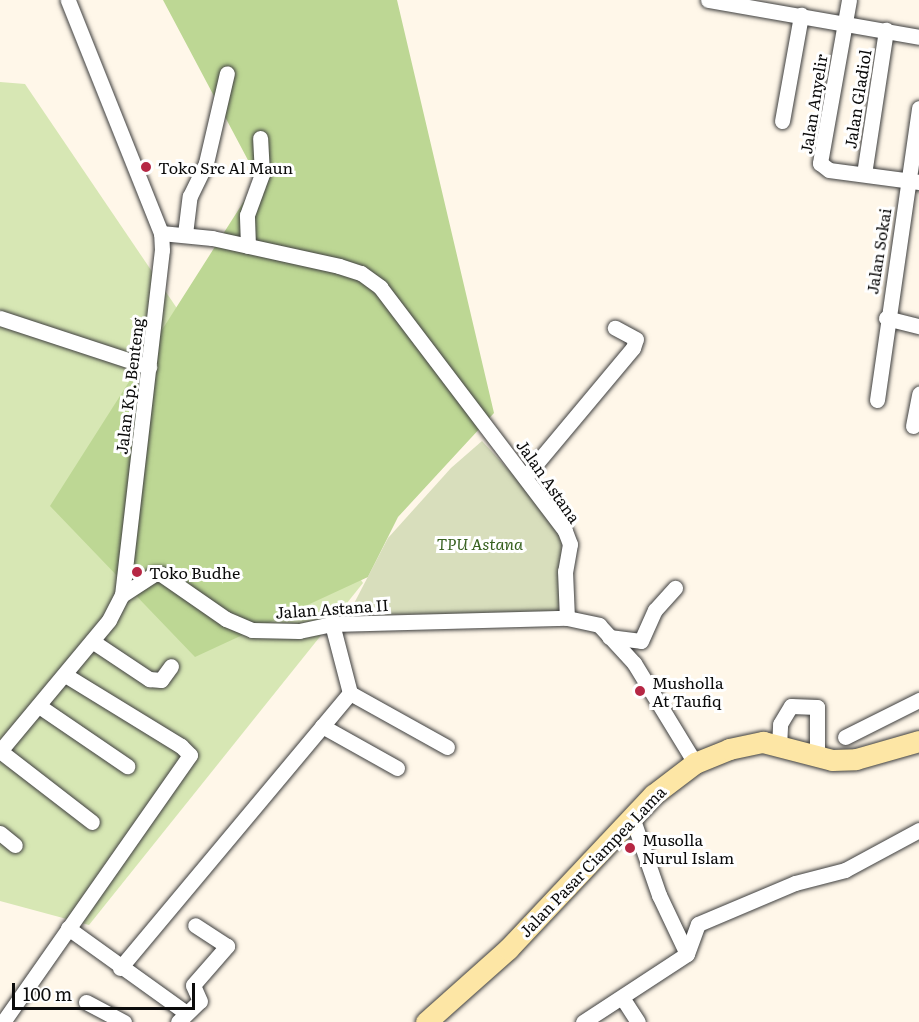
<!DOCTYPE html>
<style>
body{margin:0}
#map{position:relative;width:919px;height:1022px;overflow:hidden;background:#fff7e9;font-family:Literata,serif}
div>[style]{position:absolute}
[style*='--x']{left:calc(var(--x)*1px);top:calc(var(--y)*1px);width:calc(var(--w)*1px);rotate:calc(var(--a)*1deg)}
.green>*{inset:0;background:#d7e7b4}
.forest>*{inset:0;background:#bdd794}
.cemetery>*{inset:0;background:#d8debc}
.roads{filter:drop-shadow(0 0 2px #3e3e3e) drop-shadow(0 0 2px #3e3e3e)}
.street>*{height:15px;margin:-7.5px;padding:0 7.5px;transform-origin:7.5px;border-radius:7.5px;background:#fff}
.secondary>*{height:21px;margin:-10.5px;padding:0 10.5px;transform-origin:10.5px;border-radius:10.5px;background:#fde6a5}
.dots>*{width:16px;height:16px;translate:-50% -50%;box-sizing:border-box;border:3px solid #fff;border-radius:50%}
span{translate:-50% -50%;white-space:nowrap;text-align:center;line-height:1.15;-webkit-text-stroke:6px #fff;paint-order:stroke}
.street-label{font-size:16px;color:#0b0b0b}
.poi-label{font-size:16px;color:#0b0b0b}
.left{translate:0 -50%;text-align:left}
.park-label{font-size:16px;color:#36601e;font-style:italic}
.scale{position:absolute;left:12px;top:983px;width:183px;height:27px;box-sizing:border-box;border:3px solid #0b0b0b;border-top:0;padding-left:8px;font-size:18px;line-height:21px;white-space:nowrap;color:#0b0b0b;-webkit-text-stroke:4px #fff;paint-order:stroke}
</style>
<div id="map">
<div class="green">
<div style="clip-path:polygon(0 82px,25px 84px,363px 583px,89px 925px,0 901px)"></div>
</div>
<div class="forest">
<div style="clip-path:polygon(163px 0,397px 0,494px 413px,398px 517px,368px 577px,195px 657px,50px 506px,258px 179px)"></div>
</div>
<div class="cemetery">
<div style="clip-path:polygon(482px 441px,540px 504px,562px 536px,559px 613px,348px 615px,388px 538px,451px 468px)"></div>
</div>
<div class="roads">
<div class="street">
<div style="--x:708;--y:0;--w:214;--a:9.9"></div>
<div style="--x:849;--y:0;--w:166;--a:100.1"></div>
<div style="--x:820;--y:163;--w:11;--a:38"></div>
<div style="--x:829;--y:170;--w:91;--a:7.6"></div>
<div style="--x:782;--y:121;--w:108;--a:-79.8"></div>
<div style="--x:864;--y:174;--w:146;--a:-81.3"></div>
<div style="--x:161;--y:233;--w:51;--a:5.6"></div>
<div style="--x:212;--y:238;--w:130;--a:12.4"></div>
<div style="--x:339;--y:266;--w:23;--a:18"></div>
<div style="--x:361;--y:273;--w:24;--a:36"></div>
<div style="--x:380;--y:287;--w:306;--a:52.8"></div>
<div style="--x:565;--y:531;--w:14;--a:69"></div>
<div style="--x:570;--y:544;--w:27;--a:100"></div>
<div style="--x:565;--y:571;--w:47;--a:87.6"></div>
<div style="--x:185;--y:234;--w:38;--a:-83"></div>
<div style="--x:190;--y:196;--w:37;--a:-64"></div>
<div style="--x:206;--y:163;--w:92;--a:-76.9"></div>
<div style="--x:248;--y:246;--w:31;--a:-92"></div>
<div style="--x:247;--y:215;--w:44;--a:-69.9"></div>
<div style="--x:262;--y:174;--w:36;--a:-93"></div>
<div style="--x:0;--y:318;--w:157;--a:18.2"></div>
<div style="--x:886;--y:318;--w:34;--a:14"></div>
<div style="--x:877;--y:400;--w:295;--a:-81.8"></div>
<div style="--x:913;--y:426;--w:33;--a:-79"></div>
<div style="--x:525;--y:477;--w:168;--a:-50.1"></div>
<div style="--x:633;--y:348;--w:9;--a:-72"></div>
<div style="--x:636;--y:339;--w:24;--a:-152"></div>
<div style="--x:122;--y:595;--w:38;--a:-33"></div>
<div style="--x:154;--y:574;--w:7;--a:0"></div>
<div style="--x:161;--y:574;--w:79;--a:34.7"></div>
<div style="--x:226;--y:619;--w:28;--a:23"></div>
<div style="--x:252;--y:630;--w:47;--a:1.2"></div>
<div style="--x:299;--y:631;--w:34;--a:-12"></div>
<div style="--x:332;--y:624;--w:235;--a:-1.5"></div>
<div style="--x:567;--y:618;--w:33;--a:12"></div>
<div style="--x:599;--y:625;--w:52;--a:47.4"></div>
<div style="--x:634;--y:663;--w:117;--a:58.6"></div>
<div style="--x:332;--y:624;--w:71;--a:75.4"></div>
<div style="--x:350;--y:693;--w:111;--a:29.1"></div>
<div style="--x:609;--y:637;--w:32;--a:7"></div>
<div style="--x:641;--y:641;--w:34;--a:-66"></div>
<div style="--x:655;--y:610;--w:30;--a:-48"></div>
<div style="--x:92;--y:641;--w:69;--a:33.7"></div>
<div style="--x:149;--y:679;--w:12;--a:5"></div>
<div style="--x:161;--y:680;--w:17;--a:-54"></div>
<div style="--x:39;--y:706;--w:107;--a:34.3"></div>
<div style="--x:322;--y:726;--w:86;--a:29.2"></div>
<div style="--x:845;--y:737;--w:83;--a:-26.6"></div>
<div style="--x:779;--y:746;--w:22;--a:-87"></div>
<div style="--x:780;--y:724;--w:21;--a:-59"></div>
<div style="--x:791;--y:706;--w:26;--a:2"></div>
<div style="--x:817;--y:707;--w:49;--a:90"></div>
<div style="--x:0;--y:751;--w:170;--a:-50.2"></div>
<div style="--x:109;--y:620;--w:28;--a:-63"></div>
<div style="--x:122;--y:595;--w:347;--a:-83.4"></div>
<div style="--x:162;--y:250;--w:17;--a:-93"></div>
<div style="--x:161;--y:233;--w:251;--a:-111.8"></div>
<div style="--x:0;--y:751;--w:116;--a:37.7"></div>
<div style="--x:632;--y:817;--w:83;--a:70.9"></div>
<div style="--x:659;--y:895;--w:65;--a:64.6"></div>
<div style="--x:0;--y:833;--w:19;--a:39"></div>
<div style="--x:68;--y:928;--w:144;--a:35.7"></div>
<div style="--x:120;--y:968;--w:359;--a:-50.1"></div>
<div style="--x:623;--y:999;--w:27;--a:57"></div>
<div style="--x:86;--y:1002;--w:43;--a:27.8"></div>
<div style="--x:3;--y:1022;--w:326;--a:-55"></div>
<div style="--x:190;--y:755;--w:13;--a:-135"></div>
<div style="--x:181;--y:746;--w:136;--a:-148.5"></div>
<div style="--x:178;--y:1022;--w:30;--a:-44"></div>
<div style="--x:200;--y:1001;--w:17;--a:-114"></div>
<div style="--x:193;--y:985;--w:52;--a:-48.9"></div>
<div style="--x:227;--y:946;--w:38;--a:-147"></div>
<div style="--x:583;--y:1022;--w:124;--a:-33.2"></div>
<div style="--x:687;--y:954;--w:32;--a:-70"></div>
<div style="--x:698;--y:924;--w:105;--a:-22.9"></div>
<div style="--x:795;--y:883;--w:52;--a:-14.6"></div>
<div style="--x:845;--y:870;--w:84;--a:-28.4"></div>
</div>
<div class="secondary">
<div style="--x:426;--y:1022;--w:110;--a:-41.7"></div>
<div style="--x:508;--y:949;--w:212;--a:-46.7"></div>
<div style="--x:653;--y:795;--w:53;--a:-37.3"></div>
<div style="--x:695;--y:763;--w:37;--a:-22"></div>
<div style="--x:729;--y:749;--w:35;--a:-12"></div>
<div style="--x:763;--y:742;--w:71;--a:14.6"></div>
<div style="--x:832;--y:760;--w:24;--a:-2"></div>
<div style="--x:856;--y:759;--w:66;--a:-15.9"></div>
</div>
</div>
<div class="dots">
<div style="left:146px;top:167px;background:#b62744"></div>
<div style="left:137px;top:572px;background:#b62744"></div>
<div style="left:640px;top:691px;background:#b62744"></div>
<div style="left:630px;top:848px;background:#b62744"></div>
</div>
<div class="street-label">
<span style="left:857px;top:99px;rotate:-81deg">Jalan Gladiol</span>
<span style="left:813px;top:104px;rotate:-81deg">Jalan Anyelir</span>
<span style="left:878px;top:251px;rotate:-81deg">Jalan Sokai</span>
<span style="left:129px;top:386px;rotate:-83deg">Jalan Kp. Benteng</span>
<span style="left:549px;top:481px;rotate:55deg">Jalan Astana</span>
<span style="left:332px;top:608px;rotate:-4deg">Jalan Astana II</span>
<span style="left:592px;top:861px;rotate:-46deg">Jalan Pasar Ciampea Lama</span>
</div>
<div class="poi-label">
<span class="left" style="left:158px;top:167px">Toko Src Al Maun</span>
<span class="left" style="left:149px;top:572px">Toko Budhe</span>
<span class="left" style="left:652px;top:691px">Musholla<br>At Taufiq</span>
<span class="left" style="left:642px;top:848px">Musolla<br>Nurul Islam</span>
</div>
<div class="park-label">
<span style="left:480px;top:543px">TPU Astana</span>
</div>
<div class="scale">100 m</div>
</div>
